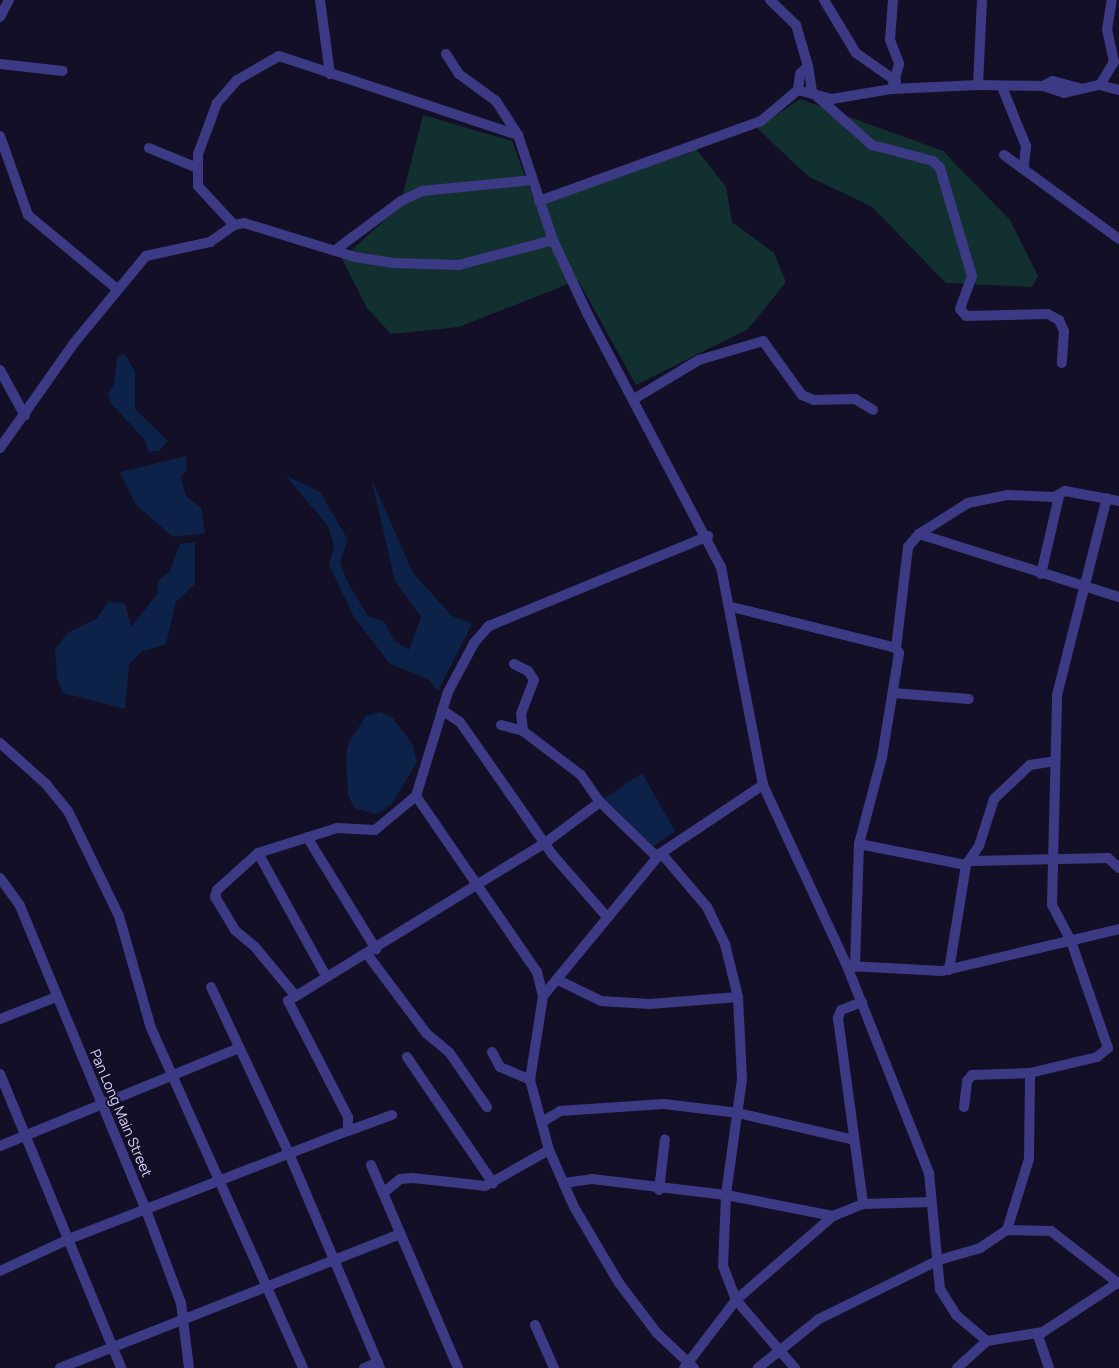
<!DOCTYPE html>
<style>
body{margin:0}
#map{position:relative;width:1119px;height:1368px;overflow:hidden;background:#130f26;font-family:Manrope,sans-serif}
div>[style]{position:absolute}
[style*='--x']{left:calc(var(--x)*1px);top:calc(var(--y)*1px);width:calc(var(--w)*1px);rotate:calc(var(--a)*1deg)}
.green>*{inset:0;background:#12302f}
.water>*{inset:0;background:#0c2248}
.minor>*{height:10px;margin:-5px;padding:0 5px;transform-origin:5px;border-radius:5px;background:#3d3a85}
span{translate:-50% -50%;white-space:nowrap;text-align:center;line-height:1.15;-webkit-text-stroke:4px #130f26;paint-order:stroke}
.street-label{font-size:14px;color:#d9d4ff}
</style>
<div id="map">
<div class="green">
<div style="clip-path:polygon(800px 99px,943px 151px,1010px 220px,1038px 276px,1032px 287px,946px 283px,871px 206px,809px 177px,757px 128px)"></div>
<div style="clip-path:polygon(423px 115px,512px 141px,536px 205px,693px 145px,726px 187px,732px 222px,774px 253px,786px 282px,748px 329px,636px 385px,578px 280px,459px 327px,391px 334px,367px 308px,342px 259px,400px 206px)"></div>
</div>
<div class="water">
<div style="clip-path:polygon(125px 354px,135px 372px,135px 409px,168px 441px,159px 451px,149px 452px,144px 439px,111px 403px,108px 393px,114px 385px,117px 357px)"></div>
<div style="clip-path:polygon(186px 456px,187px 469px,181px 477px,186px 496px,201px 508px,205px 533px,173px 537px,136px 505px,120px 472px)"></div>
<div style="clip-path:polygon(285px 475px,320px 492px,348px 540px,340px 562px,347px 581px,368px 616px,384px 621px,394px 640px,409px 650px,421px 617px,395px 581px,371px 478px,413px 573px,452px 616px,472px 624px,438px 691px,428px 679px,390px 664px,354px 617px,329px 565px,334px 546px,328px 526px)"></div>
<div style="clip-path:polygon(195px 542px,195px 584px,176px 602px,166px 644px,141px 652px,129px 664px,125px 709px,63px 693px,57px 678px,55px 650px,67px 633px,96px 619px,109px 601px,125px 604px,131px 627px,158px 593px,157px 582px,170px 571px,180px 544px)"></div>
<div style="clip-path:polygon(381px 712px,393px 718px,413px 745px,417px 762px,391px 805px,376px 814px,354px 808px,348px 795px,346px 755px,349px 742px,366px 716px)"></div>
<div style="clip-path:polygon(642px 773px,675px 831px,654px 846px,602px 800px)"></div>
</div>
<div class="minor">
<div style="--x:320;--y:0;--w:75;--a:82.3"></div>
<div style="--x:770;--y:0;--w:36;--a:44"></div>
<div style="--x:796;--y:25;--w:43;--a:73.7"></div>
<div style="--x:808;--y:66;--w:11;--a:135"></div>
<div style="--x:800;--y:74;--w:16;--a:97"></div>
<div style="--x:824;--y:0;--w:62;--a:58.9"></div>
<div style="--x:856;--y:53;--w:49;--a:35"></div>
<div style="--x:893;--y:0;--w:40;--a:94.3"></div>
<div style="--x:890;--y:40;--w:26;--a:69"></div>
<div style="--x:899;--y:64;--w:22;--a:106"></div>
<div style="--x:0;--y:17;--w:19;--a:-62"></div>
<div style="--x:446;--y:54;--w:24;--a:57"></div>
<div style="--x:459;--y:74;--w:46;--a:36.1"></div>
<div style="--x:496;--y:101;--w:40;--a:57.1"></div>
<div style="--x:518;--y:135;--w:111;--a:71.6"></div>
<div style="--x:553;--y:240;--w:83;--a:65"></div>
<div style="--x:588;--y:315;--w:285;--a:62.2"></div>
<div style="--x:721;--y:567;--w:222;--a:79.1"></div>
<div style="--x:763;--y:785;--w:200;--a:65.1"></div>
<div style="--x:847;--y:966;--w:223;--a:68.4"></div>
<div style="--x:929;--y:1173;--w:117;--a:84.6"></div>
<div style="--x:940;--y:1289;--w:31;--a:58"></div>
<div style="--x:956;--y:1315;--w:40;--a:40"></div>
<div style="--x:0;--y:64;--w:63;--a:6.3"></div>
<div style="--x:808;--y:66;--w:26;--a:81"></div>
<div style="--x:812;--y:92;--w:80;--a:41.5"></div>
<div style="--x:872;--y:145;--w:63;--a:14.7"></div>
<div style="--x:933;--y:161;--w:10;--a:45"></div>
<div style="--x:940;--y:168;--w:113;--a:73.5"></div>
<div style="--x:972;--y:276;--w:35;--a:110"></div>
<div style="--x:960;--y:309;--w:9;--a:49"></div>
<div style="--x:966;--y:316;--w:82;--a:-1.4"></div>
<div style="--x:1048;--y:314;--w:13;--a:29"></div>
<div style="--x:1059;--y:320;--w:12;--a:66"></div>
<div style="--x:1064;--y:331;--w:32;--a:94"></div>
<div style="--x:978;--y:85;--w:85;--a:-87.3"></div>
<div style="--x:1100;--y:85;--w:27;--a:-59"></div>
<div style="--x:1114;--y:62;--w:33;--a:-102"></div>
<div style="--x:1107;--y:30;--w:30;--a:-81"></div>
<div style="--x:1043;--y:86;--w:11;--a:-27"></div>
<div style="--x:1053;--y:81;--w:28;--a:15"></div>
<div style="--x:1002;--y:87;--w:64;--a:67.9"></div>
<div style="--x:1026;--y:146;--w:20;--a:96"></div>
<div style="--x:0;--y:136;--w:84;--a:70.5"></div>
<div style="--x:28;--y:215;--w:114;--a:39.7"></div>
<div style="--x:149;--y:148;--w:52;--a:22.6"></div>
<div style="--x:1004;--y:155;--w:142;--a:36.1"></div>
<div style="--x:539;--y:201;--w:236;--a:-19.8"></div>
<div style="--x:761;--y:121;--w:48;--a:-40"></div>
<div style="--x:798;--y:90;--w:35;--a:15"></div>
<div style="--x:832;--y:99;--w:61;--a:-9.5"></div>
<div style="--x:892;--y:89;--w:86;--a:-2.7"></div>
<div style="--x:978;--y:85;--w:65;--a:0.9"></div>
<div style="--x:1043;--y:86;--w:22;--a:18"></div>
<div style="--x:1064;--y:93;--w:37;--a:-13"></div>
<div style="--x:1100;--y:85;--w:20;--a:15"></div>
<div style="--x:234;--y:225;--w:53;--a:-132.7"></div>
<div style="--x:198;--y:186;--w:32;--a:-90"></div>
<div style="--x:198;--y:154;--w:54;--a:-69.6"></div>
<div style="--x:217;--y:103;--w:30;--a:-49"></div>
<div style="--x:237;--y:80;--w:48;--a:-29.7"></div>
<div style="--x:279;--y:56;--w:252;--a:18.3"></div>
<div style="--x:338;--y:248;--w:79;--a:-36.7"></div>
<div style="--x:401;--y:201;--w:23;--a:-25"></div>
<div style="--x:422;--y:191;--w:111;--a:-5.7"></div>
<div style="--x:0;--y:370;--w:52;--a:61.5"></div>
<div style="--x:634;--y:399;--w:76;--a:-31"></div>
<div style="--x:699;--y:360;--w:67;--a:-16.5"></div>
<div style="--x:763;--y:341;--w:67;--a:54.2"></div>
<div style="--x:802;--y:395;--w:13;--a:23"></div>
<div style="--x:814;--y:400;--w:41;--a:-1.4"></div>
<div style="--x:855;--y:399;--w:21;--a:31"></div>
<div style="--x:0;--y:448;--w:128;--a:-54.8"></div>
<div style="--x:74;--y:343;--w:113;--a:-50.4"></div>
<div style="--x:146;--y:256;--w:66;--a:-12.3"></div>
<div style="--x:210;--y:242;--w:29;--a:-35"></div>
<div style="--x:234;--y:225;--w:10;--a:-11"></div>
<div style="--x:244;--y:223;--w:116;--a:17"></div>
<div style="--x:355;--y:257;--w:37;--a:9"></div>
<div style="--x:392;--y:263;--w:67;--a:1.7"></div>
<div style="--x:459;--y:265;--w:97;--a:-14.9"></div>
<div style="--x:919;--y:534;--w:210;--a:17.5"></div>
<div style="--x:1041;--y:574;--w:80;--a:-77"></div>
<div style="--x:732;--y:607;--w:169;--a:14"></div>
<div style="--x:896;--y:648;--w:6;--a:59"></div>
<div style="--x:899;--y:653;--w:105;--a:99.3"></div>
<div style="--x:882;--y:757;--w:90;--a:104.8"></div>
<div style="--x:859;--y:844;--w:123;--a:91.9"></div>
<div style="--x:896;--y:648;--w:102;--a:-83.2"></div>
<div style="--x:908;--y:547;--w:17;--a:-50"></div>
<div style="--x:919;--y:534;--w:58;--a:-32.3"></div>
<div style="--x:968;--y:503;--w:41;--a:-11.3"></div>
<div style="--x:1008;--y:495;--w:46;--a:2.5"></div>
<div style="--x:1054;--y:497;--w:13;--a:-29"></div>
<div style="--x:1065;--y:491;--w:55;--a:10.5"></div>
<div style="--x:514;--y:664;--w:16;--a:27"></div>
<div style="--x:528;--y:671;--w:11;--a:56"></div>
<div style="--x:534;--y:680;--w:36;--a:111"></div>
<div style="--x:521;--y:714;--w:17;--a:83"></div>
<div style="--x:523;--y:731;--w:73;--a:37.2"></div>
<div style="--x:581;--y:775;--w:33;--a:55"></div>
<div style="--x:600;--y:802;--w:79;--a:44"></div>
<div style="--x:893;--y:693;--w:76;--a:4.5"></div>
<div style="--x:442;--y:710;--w:22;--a:34"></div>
<div style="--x:460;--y:722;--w:161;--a:55.1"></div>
<div style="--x:552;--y:854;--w:84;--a:48.9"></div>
<div style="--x:501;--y:725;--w:23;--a:15"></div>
<div style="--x:0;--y:743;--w:62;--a:41.7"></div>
<div style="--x:46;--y:784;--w:35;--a:51"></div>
<div style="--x:68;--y:811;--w:117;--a:64.1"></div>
<div style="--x:119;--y:916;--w:116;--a:74.1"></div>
<div style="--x:151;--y:1028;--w:372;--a:65.9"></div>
<div style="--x:416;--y:796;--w:214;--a:55.5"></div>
<div style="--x:537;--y:972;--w:25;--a:76"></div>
<div style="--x:543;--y:996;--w:85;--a:98.8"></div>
<div style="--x:530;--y:1080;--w:73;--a:74.8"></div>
<div style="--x:549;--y:1150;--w:62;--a:66.3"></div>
<div style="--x:574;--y:1207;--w:88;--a:59.4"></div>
<div style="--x:619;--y:1283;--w:63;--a:52.8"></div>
<div style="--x:657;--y:1333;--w:51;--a:43.4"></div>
<div style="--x:307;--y:837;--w:132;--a:58.4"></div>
<div style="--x:859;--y:844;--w:109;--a:11.1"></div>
<div style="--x:258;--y:853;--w:141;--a:61.1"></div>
<div style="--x:661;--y:853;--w:71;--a:49.6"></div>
<div style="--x:707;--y:907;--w:41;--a:64.1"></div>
<div style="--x:725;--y:944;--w:55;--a:76.2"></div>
<div style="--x:738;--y:997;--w:82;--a:87.2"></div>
<div style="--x:742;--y:1079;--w:117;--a:97.9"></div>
<div style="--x:726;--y:1195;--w:71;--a:92.4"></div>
<div style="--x:723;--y:1266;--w:36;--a:69"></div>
<div style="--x:736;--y:1300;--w:90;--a:49.1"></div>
<div style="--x:972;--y:861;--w:136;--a:-1.3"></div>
<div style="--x:1108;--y:858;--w:15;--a:42"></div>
<div style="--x:0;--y:878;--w:34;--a:54"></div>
<div style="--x:20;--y:906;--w:329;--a:67.5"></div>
<div style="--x:146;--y:1210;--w:99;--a:69.4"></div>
<div style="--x:181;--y:1303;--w:65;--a:83"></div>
<div style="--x:367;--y:954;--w:99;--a:53.2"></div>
<div style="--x:426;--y:1033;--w:30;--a:40"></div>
<div style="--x:449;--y:1052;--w:67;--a:55.4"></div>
<div style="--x:850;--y:966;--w:92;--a:3.1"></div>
<div style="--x:942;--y:971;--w:182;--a:-13.3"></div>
<div style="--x:949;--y:970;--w:106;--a:-80.8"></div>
<div style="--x:966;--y:865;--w:23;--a:-56"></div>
<div style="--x:979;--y:846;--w:49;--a:-72.3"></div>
<div style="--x:994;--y:799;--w:50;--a:-43.4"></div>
<div style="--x:1030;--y:765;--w:25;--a:-9"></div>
<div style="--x:558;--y:980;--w:48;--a:26"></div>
<div style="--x:601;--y:1001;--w:49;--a:3.5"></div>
<div style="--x:650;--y:1004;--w:88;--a:-4.5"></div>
<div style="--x:211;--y:987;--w:187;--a:64.9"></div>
<div style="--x:290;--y:1156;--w:230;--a:67"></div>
<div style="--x:294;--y:994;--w:61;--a:-129.7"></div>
<div style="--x:255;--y:947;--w:26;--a:-140"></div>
<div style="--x:235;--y:930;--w:39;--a:-121"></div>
<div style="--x:215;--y:897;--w:7;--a:-74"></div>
<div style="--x:217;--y:890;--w:55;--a:-42.1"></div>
<div style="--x:258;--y:853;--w:83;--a:-17.6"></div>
<div style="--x:337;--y:828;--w:38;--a:3"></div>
<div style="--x:375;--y:830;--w:53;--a:-39.7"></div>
<div style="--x:416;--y:796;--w:109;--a:-72.9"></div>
<div style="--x:448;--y:692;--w:55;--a:-62"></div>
<div style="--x:474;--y:643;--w:23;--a:-49"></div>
<div style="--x:489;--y:626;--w:237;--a:-22.3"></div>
<div style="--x:543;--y:996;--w:185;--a:-50.5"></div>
<div style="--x:661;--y:853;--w:123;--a:-33.7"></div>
<div style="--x:862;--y:1002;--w:22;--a:159"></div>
<div style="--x:841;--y:1010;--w:9;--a:111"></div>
<div style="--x:838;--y:1018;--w:188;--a:82.3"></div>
<div style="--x:0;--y:1019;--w:60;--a:-21.4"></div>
<div style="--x:492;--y:1052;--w:17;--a:62"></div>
<div style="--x:500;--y:1067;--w:33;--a:23"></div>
<div style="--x:407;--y:1057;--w:153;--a:55.7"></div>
<div style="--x:0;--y:1074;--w:318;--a:67.6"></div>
<div style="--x:964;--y:1107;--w:26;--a:-83"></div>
<div style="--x:967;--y:1081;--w:8;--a:-50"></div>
<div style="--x:972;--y:1075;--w:58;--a:-2"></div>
<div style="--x:1030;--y:1073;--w:69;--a:-13.4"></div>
<div style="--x:1097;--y:1057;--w:14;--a:-39"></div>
<div style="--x:1108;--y:1048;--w:113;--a:-109.1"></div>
<div style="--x:1071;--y:941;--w:41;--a:-117.8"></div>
<div style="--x:1052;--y:905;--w:210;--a:-88.6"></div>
<div style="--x:1057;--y:695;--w:203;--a:-75.8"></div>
<div style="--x:542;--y:1122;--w:21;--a:-31"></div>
<div style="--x:560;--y:1111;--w:104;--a:-3.9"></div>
<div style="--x:664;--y:1104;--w:75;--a:6.9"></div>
<div style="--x:738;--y:1113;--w:116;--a:13"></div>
<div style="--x:348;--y:1131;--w:47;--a:-20"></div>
<div style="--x:0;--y:1146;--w:258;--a:-22.3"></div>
<div style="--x:371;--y:1165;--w:221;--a:66.8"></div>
<div style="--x:564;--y:1183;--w:28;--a:-8"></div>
<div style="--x:592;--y:1179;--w:135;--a:6.8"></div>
<div style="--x:726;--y:1195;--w:109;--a:11.1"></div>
<div style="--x:659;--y:1190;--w:51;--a:-83.3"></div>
<div style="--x:383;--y:1193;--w:22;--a:-39"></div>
<div style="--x:400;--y:1179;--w:13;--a:-4"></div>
<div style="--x:413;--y:1178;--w:72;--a:6.3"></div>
<div style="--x:485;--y:1186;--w:73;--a:-29.4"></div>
<div style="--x:1007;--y:1230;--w:74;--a:-72.8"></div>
<div style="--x:1029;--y:1159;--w:86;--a:-89.3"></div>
<div style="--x:0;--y:1271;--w:76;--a:-24.9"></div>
<div style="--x:69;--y:1239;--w:299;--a:-21.2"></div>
<div style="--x:348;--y:1131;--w:14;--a:-90"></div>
<div style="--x:348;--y:1117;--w:131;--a:-117.3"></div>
<div style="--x:288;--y:1001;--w:302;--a:-31.6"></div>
<div style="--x:545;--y:843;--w:69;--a:-36.7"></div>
<div style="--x:535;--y:1325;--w:47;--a:66.2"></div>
<div style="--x:1037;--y:1333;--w:37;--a:71"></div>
<div style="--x:60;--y:1368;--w:365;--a:-21.5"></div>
<div style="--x:364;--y:1368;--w:15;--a:-23"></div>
<div style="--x:684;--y:1368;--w:86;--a:-52.6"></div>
<div style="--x:736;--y:1300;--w:128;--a:-40.9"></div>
<div style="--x:833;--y:1216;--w:32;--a:-22"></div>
<div style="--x:863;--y:1204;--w:68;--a:-1.7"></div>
<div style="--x:758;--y:1368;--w:78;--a:-38.8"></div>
<div style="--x:819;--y:1319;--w:134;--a:-26.2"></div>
<div style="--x:939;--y:1260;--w:43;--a:-16.3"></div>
<div style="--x:980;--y:1248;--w:32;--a:-34"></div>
<div style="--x:1007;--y:1230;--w:44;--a:1.3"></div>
<div style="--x:1051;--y:1231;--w:85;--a:37.8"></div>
<div style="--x:957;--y:1368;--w:40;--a:-42"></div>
<div style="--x:987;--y:1341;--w:57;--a:-9.1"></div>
<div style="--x:1043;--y:1332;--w:91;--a:-33.3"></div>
</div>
<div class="street-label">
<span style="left:121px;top:1113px;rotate:67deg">Pan Long Main Street</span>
</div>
</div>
